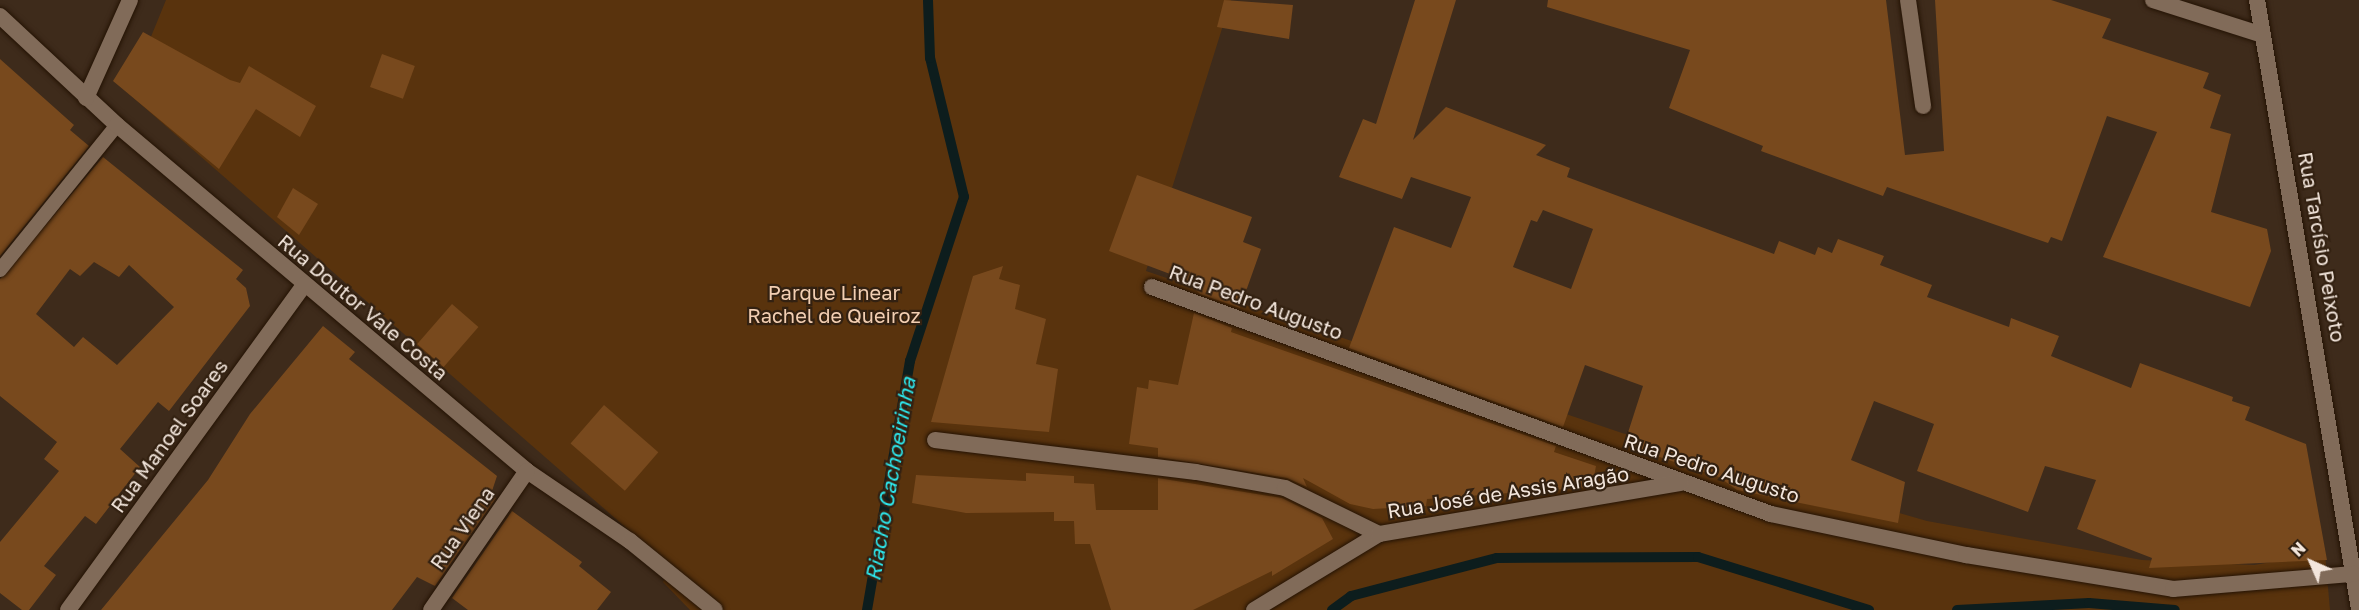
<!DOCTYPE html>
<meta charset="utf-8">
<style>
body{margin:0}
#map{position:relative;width:2359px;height:610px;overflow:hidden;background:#3e2b1b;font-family:"Golos Text",sans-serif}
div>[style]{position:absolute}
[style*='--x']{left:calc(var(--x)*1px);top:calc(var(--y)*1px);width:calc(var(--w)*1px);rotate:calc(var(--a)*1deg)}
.green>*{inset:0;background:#59330d}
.stream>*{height:10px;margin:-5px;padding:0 5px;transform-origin:5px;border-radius:5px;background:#0d1d1d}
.building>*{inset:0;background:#78491d;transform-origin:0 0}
.roads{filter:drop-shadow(0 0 2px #241304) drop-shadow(0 0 2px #241304)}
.service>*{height:14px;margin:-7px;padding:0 7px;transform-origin:7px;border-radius:7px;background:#816b59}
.minor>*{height:16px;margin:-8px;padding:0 8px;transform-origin:8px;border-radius:8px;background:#816b59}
span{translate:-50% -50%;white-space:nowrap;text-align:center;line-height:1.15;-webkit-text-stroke:4.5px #332111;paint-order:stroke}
.street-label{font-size:20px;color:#f3e6dc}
.park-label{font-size:20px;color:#f2ceb2}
.water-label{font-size:21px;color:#2de9ef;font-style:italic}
.north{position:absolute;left:2281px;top:532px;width:60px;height:60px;-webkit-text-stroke:4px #332111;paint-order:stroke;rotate:315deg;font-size:16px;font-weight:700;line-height:24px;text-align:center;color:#f3e6dc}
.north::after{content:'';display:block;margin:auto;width:21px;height:27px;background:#f3e6dc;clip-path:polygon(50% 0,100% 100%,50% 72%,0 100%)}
</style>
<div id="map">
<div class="green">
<div style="clip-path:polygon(166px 0,1231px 0,1146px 271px,1622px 433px,1927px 521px,2142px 560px,2254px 565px,2325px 553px,2330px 610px,690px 610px,663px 582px,671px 567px,128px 93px)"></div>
</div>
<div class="stream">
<div style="--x:867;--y:610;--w:253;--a:-80.2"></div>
<div style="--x:910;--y:361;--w:173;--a:-71.8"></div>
<div style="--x:964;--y:197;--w:143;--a:-103.7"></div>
<div style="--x:930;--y:58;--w:58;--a:-92"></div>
<div style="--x:1332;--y:610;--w:24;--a:-36"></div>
<div style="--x:1351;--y:596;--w:151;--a:-14.6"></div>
<div style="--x:1497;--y:558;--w:201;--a:-0.3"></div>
<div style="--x:1698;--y:557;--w:179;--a:17.2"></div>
<div style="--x:1957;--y:610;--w:132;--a:-3"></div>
<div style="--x:2089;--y:603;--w:86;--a:4.7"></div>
</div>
<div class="building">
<div style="clip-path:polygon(1224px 0,1293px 5px,1289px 39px,1217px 27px)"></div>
<div style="clip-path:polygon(evenodd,1415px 0,1456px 0,1413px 140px,1446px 107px,1546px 145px,1536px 155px,1570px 168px,1567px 177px,1774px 254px,1779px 241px,1815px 255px,1818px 247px,1832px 253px,1838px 239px,1884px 256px,1880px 265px,1932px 285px,1927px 297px,2009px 327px,2011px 318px,2059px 336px,2051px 356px,2131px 388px,2140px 363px,2233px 397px,2232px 401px,2250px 407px,2245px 420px,2306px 444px,2327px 560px,2149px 568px,2152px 558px,2077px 529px,2096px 480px,2045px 466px,2028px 512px,1917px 471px,1934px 424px,1874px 401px,1851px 460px,1905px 482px,1898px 523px,1737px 490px,1719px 477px,1624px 445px,1643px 386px,1585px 365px,1563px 427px,1349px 348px,1394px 227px,1451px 248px,1471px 197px,1411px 177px,1402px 199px,1339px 177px,1363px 119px,1376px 124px,1415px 0,1543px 210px,1593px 229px,1571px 289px,1513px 267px,1531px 220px,1537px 222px,1543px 210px)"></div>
<div style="clip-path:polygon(1548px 0,1886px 0,1905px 155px,1944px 151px,1935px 0,2051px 0,2111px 19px,2102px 38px,2209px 73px,2203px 88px,2221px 95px,2210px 128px,2231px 134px,2211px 212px,2267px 229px,2271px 251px,2250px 307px,2103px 257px,2157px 132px,2107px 116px,2062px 241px,2051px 237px,2048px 243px,1887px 187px,1883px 196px,1761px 151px,1763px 146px,1669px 108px,1690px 50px,1547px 7px)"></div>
<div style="clip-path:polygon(143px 32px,230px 80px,240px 83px,249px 66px,316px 106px,300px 137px,256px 109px,219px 169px,113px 81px)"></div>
<div style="left:382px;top:54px;width:35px;height:35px;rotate:20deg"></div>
<div style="clip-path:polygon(0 59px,74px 125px,70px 130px,89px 146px,0 256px)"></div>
<div style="clip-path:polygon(evenodd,103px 157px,243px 270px,236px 279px,246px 288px,250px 306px,169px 411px,158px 402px,120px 449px,140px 467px,96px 524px,85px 516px,44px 566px,56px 575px,29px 610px,22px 610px,0 593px,0 542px,59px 471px,44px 459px,57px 442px,0 396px,0 279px,103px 157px,94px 262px,119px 277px,129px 265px,174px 307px,117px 365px,83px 337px,74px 347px,36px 314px,70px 269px,80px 276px,94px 262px)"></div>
<div style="clip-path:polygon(1137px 175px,1252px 217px,1243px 242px,1261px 249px,1240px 308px,1200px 294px,1186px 280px,1109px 251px)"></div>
<div style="clip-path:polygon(293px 188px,318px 204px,299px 235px,277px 217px)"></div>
<div style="clip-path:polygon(1003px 266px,999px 279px,1020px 285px,1015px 309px,1046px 319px,1036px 364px,1058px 369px,1049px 432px,931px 422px,973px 276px)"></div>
<div style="left:452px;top:304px;width:35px;height:53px;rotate:41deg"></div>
<div style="clip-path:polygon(1194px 313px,1232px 328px,1231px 332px,1556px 446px,1554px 452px,1596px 466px,1592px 487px,1427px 499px,1426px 506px,1373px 509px,1350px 504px,1303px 478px,1307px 487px,1287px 478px,1158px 457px,1158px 448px,1129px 444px,1137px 387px,1148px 389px,1149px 380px,1178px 385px)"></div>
<div style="clip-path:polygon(323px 326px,355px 352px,349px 359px,497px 476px,491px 494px,496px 498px,435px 586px,417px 577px,392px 610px,101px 610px,208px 480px,250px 414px)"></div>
<div style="left:604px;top:405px;width:72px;height:51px;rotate:41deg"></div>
<div style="clip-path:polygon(1026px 473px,1074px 476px,1074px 483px,1094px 484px,1096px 510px,1158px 510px,1158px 478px,1282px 498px,1322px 518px,1333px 539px,1272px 576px,1272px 571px,1193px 610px,1111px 610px,1090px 544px,1075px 544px,1074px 521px,1054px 521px,1054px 512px,966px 513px,912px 503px,916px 475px,1026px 481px)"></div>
<div style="clip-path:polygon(512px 511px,582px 562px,579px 566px,611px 592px,597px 610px,468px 610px,452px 598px)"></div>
</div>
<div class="roads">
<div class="service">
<div style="--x:0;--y:270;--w:186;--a:-51.1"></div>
</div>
<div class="minor">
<div style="--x:1908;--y:0;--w:107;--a:81.9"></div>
<div style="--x:2153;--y:0;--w:115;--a:17.7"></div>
<div style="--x:2257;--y:0;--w:617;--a:80.49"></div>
<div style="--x:0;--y:16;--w:160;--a:43"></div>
<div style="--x:117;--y:125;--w:536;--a:40.16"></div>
<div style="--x:527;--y:471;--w:125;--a:34.2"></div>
<div style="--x:630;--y:541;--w:109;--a:39.1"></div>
<div style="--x:86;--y:98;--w:107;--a:-65.8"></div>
<div style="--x:1152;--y:287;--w:659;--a:20.14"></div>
<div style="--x:1771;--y:514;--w:199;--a:11.9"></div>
<div style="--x:1966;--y:555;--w:210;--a:9.3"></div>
<div style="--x:2173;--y:589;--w:181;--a:-4.8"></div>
<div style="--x:935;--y:440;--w:263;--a:7"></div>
<div style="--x:1196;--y:472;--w:90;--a:10.2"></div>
<div style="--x:1285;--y:488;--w:105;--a:26.1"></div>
<div style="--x:68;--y:610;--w:402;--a:-54"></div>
<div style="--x:431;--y:610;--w:169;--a:-55.4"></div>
<div style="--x:1254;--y:610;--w:146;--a:-31.3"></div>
<div style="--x:1379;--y:534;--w:306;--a:-9.6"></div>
</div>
</div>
<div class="street-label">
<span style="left:2322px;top:247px;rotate:80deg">Rua Tarcísio Peixoto</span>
<span style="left:1256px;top:302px;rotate:20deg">Rua Pedro Augusto</span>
<span style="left:363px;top:307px;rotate:40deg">Rua Doutor Vale Costa</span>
<span style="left:169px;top:436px;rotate:-54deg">Rua Manoel Soares</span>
<span style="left:1712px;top:468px;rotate:18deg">Rua Pedro Augusto</span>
<span style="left:1508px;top:492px;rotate:-9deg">Rua José de Assis Aragão</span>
<span style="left:462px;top:528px;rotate:-55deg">Rua Viena</span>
</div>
<div class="park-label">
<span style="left:834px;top:304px">Parque Linear<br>Rachel de Queiroz</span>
</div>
<div class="water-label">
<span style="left:890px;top:479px;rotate:-80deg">Riacho Cachoeirinha</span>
</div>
<div class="north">N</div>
</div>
